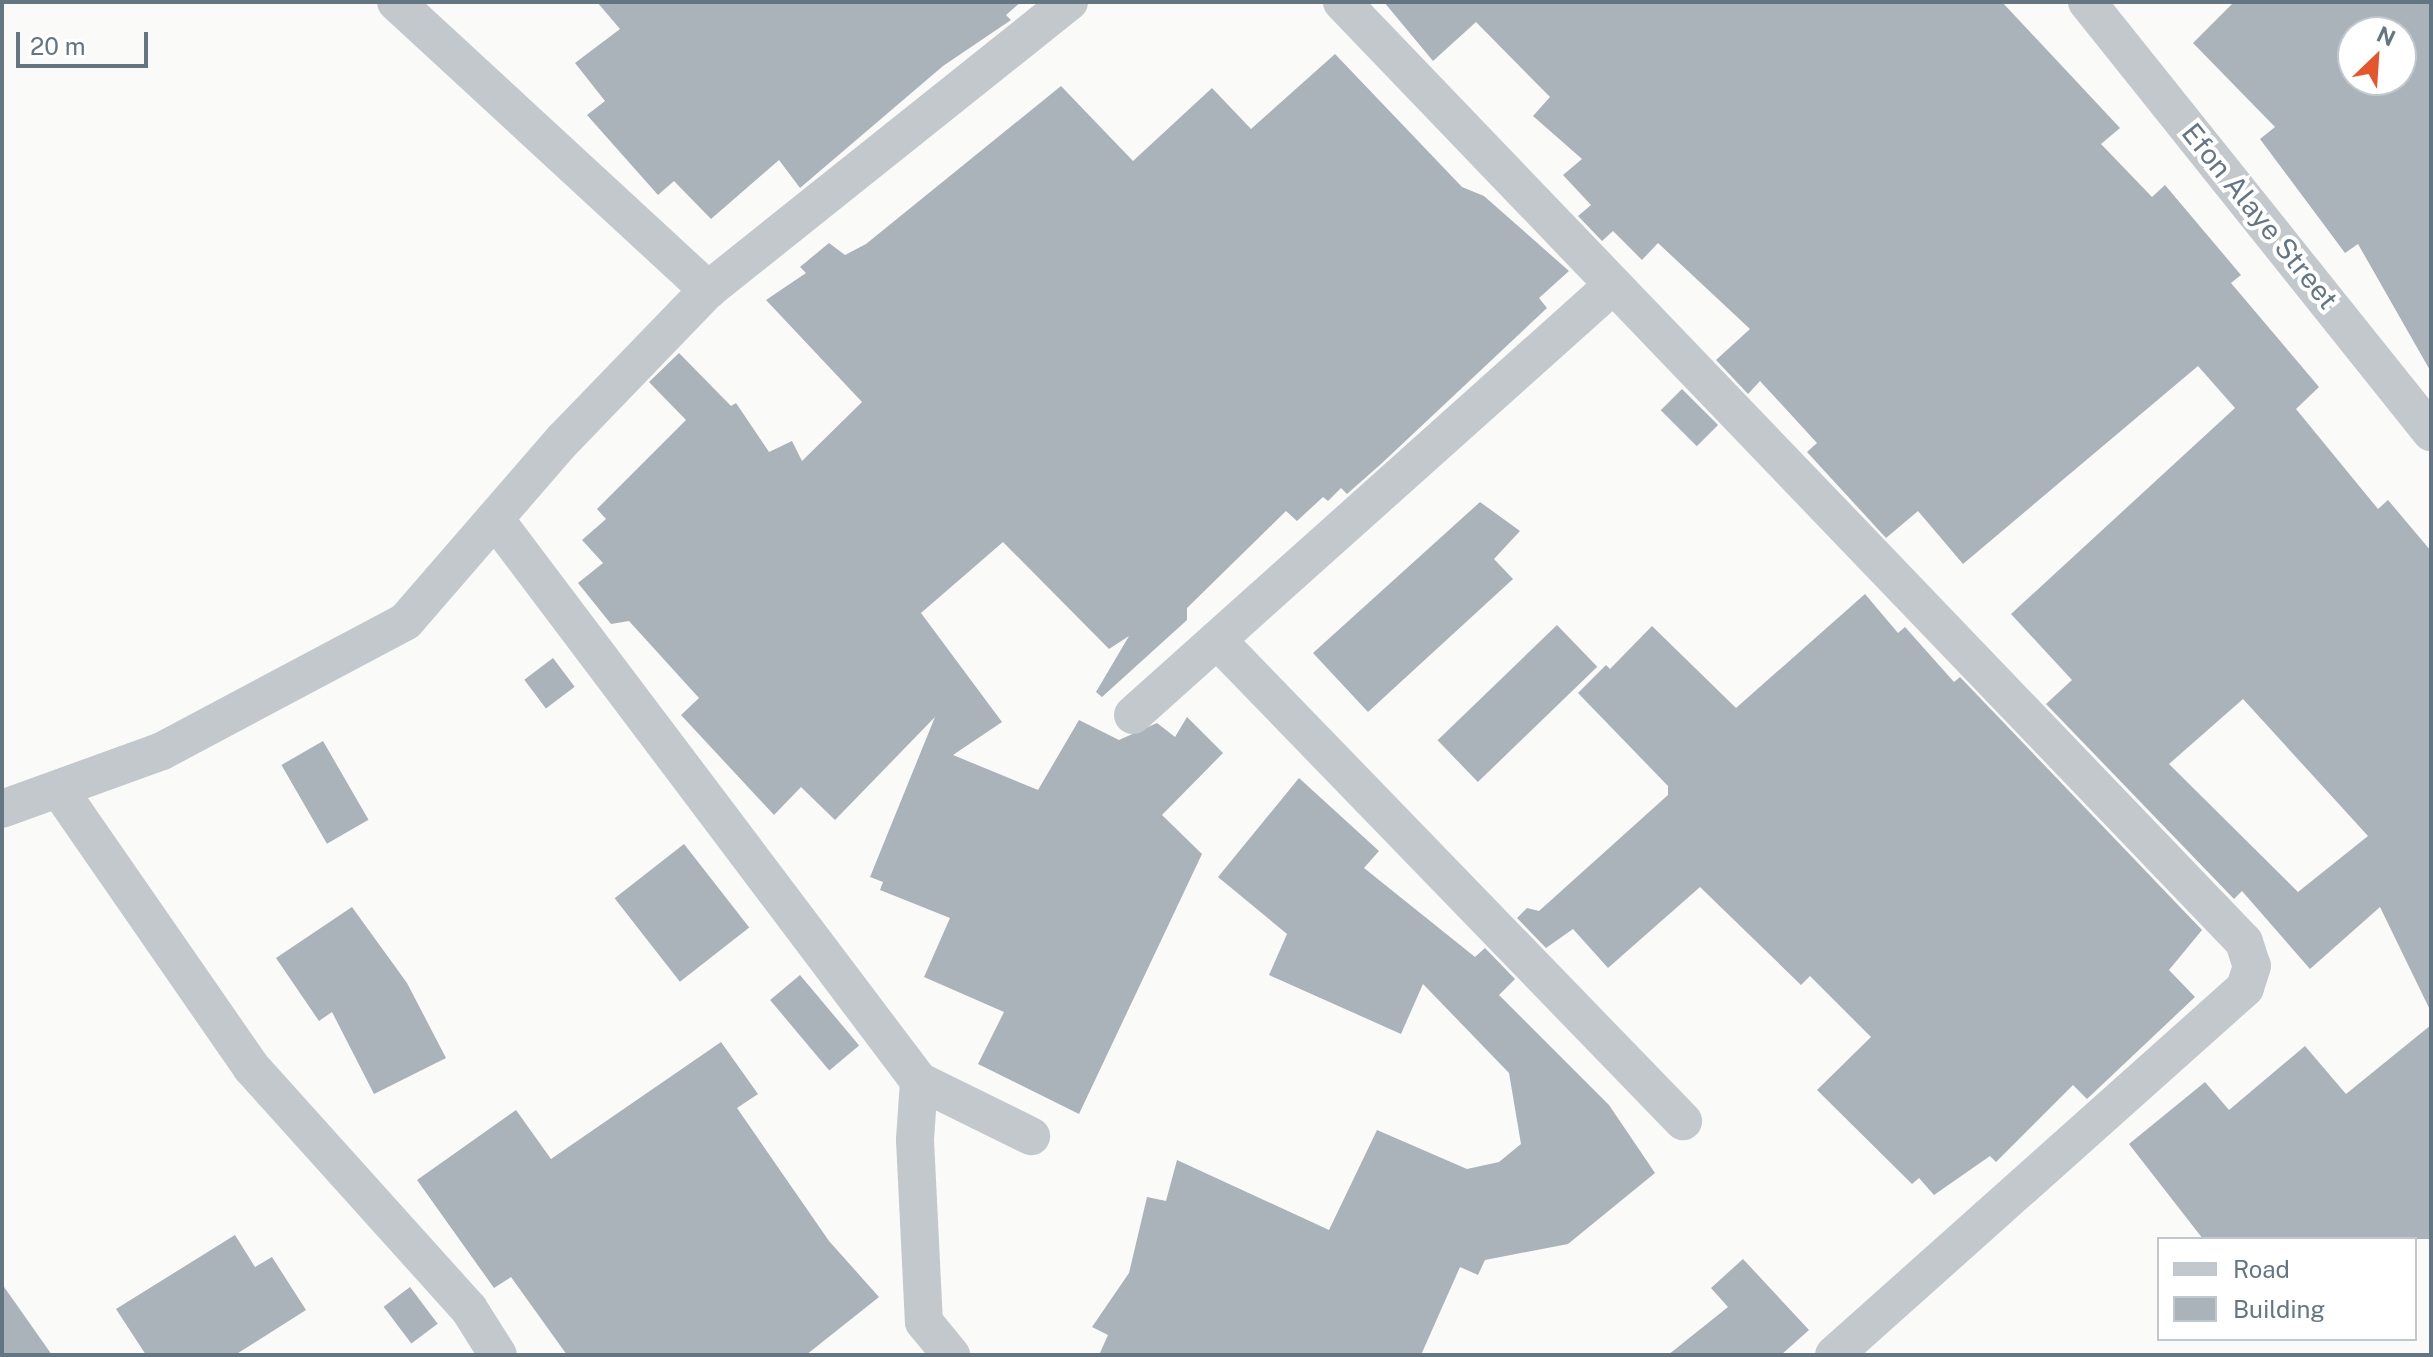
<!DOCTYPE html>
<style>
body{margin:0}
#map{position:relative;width:2433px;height:1357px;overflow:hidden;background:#fafaf8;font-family:"Public Sans",sans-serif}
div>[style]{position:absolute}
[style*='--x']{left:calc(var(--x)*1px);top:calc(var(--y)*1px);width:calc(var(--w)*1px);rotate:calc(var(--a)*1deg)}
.building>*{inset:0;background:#aab3b9;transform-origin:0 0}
.minor>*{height:38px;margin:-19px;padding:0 19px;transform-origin:19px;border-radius:19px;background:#c3c8cc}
span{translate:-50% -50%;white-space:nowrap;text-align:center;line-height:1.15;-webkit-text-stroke:8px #fff;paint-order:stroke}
.street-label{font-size:28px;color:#657683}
.frame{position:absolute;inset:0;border:4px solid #657683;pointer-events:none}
.legend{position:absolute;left:2157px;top:1237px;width:260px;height:104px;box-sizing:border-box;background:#fff;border:2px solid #c1c8cd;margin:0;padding:10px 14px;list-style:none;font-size:24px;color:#657683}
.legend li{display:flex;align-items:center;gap:16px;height:40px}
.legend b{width:40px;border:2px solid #c1c8cd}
.north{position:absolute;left:2337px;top:16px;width:80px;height:80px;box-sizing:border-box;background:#fff;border:2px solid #c1c8cd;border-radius:50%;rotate:25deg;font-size:22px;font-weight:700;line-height:32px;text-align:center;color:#657683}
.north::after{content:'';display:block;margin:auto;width:28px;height:36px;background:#e4572e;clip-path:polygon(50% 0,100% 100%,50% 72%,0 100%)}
.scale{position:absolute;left:16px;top:32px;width:132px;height:36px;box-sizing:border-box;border:4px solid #657683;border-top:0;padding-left:10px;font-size:24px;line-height:28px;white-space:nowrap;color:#657683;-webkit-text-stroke:6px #fff;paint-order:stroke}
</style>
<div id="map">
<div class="building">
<div style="clip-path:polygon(597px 2px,1021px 2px,1006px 15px,1011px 20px,943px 66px,800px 188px,779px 160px,711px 219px,674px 181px,658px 195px,587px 115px,605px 101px,575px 63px,620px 29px)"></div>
<div style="clip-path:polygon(evenodd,1384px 2px,2002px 2px,2120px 128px,2101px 144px,2152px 197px,2165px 185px,2241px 275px,2231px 283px,2319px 387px,2296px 409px,2378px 509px,2388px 500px,2431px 551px,2431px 1012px,2380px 907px,2310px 969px,2242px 891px,2234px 899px,2046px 704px,2072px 680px,2011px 614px,2235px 408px,2198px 366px,1963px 564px,1918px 511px,1886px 538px,1807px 452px,1817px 443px,1760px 381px,1748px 394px,1716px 360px,1750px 329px,1658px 243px,1642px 260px,1613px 231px,1602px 241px,1578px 216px,1591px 205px,1563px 175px,1582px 159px,1533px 116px,1550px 97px,1476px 22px,1433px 61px,1384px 2px,2243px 699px,2368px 836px,2298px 892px,2169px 764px,2243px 699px)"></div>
<div style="clip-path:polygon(evenodd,2234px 2px,2431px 2px,2431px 372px,2358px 244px,2345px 253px,2260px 139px,2275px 127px,2193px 43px,2234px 2px,2353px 32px,2401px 32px,2401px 80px,2353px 80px,2353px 32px)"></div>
<div style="clip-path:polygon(1335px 54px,1462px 187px,1484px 196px,1569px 271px,1539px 298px,1547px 308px,1381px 464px,1347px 494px,1341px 488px,1328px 501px,1323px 497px,1297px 521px,1286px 511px,1187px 608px,1187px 620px,1102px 697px,1096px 692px,1129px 636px,1109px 649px,1003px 542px,921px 613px,1002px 722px,953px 755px,1038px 790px,1079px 720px,1119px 740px,1157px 723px,1175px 737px,1187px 717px,1223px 753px,1162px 815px,1202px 854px,1079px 1114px,978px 1064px,1004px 1012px,924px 977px,950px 918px,880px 890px,883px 882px,870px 877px,935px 717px,835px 820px,801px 787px,774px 815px,681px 715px,699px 698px,629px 621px,611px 624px,578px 583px,603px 563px,582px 540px,606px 519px,597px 509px,686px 420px,649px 382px,679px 353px,731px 406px,736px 403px,769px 452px,792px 441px,802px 461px,862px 402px,766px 300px,806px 273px,800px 267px,829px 243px,845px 255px,866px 244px,1061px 86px,1133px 161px,1212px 88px,1251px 129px)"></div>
<div style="left:1682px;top:389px;width:51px;height:30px;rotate:45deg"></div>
<div style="clip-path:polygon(1480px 502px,1520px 531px,1494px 559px,1513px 579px,1368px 712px,1313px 653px)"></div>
<div style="clip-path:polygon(1865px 594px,1898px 633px,1905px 627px,1954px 682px,1960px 677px,2202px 930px,2169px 970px,2195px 997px,2087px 1099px,2073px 1085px,1996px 1162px,1990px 1156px,1934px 1195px,1919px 1178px,1912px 1184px,1817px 1090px,1871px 1037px,1810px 976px,1801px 985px,1700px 887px,1608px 968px,1573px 929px,1546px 948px,1517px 918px,1527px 908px,1539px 911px,1668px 795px,1668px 786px,1578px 693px,1606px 665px,1610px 669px,1652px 626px,1736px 708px)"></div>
<div style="left:1557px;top:625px;width:58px;height:166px;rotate:46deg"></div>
<div style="left:553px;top:658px;width:36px;height:36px;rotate:53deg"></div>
<div style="left:323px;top:741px;width:91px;height:48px;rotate:60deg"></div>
<div style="clip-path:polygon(1299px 778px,1379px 851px,1364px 868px,1475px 957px,1485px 948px,1515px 979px,1499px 995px,1609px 1105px,1655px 1173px,1568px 1244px,1485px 1260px,1478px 1275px,1460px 1267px,1421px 1355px,1099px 1355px,1108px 1335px,1092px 1327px,1129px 1273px,1147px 1197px,1166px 1201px,1177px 1160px,1329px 1230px,1377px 1130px,1467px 1169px,1499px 1162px,1521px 1144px,1509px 1073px,1423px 984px,1401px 1034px,1269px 975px,1287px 934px,1218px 877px)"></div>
<div style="left:684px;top:844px;width:106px;height:88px;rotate:52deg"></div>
<div style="clip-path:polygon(352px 907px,407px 983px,446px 1058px,374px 1094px,332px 1012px,319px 1021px,276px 958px)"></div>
<div style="left:800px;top:975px;width:92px;height:39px;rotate:50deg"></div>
<div style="clip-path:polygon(2431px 1025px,2431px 1239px,2203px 1239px,2129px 1144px,2205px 1082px,2229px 1110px,2305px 1046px,2346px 1094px)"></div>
<div style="clip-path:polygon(721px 1042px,758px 1094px,737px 1108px,829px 1241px,879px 1297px,806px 1355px,567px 1355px,511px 1277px,494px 1288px,417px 1180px,516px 1110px,551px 1159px)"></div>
<div style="clip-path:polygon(235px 1235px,255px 1267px,272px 1257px,306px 1310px,235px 1355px,146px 1355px,116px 1309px)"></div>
<div style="clip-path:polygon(1743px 1259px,1809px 1330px,1781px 1355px,1668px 1355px,1728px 1307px,1711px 1288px)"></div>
<div style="clip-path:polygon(2px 1284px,52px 1355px,2px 1355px)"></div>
<div style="left:410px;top:1287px;width:46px;height:33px;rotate:53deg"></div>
</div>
<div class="minor">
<div style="--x:396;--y:2;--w:425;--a:42.7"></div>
<div style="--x:1342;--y:2;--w:1303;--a:46.18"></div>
<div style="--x:2244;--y:942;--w:25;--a:72"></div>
<div style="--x:2252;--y:966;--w:23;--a:108"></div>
<div style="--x:2245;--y:988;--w:551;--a:138.24"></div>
<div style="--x:2087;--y:2;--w:551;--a:51.34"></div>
<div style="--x:495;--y:519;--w:704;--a:52.97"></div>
<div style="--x:919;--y:1081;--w:125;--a:26.2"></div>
<div style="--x:1217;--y:640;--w:670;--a:45.91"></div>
<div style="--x:1133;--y:715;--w:642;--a:-41.84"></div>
<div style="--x:60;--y:791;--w:336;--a:55.3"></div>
<div style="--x:251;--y:1067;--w:326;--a:48"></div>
<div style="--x:469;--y:1309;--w:54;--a:57.8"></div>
<div style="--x:2;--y:809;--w:170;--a:-19.9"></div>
<div style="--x:162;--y:751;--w:276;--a:-28"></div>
<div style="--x:406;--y:621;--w:240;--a:-49.1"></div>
<div style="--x:563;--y:440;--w:209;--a:-46"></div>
<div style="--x:708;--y:290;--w:462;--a:-38.6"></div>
<div style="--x:919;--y:1081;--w:59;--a:93.9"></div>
<div style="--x:915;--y:1140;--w:182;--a:87.2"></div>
<div style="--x:924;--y:1322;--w:43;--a:50.7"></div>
</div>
<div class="street-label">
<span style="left:2260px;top:216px;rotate:51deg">Efon Alaye Street</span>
</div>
<div class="frame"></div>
<ul class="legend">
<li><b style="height:10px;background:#c3c8cc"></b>Road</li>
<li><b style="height:22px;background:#aab3b9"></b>Building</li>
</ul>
<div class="north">N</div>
<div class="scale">20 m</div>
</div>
